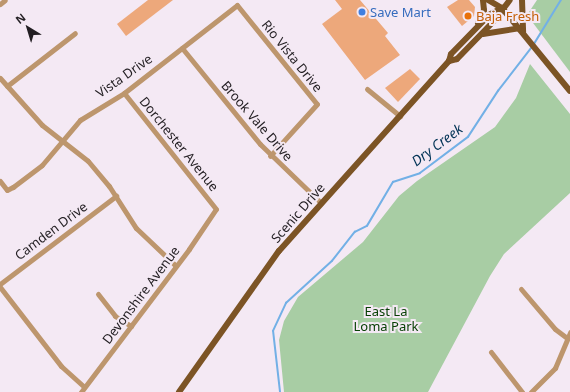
<!DOCTYPE html>
<style>
body{margin:0}
#map{position:relative;width:570px;height:392px;overflow:hidden;background:#f4e9f4;font-family:"Noto Sans",sans-serif}
div>[style]{position:absolute}
[style*='--x']{left:calc(var(--x)*1px);top:calc(var(--y)*1px);width:calc(var(--w)*1px);rotate:calc(var(--a)*1deg)}
.green>*{inset:0;background:#a8cda4}
.stream>*{height:1.5px;margin:-0.75px;padding:0 0.75px;transform-origin:0.75px;border-radius:0.75px;background:#72b0e6}
.building>*{inset:0;background:#eda87b}
.minor>*{height:5px;margin:-2.5px;padding:0 2.5px;transform-origin:2.5px;border-radius:2.5px;background:#bd966d}
.major>*{height:6px;margin:-3px;padding:0 3px;transform-origin:3px;border-radius:3px;background:#7c5425}
.dots>*{width:11px;height:11px;translate:-50% -50%;box-sizing:border-box;border:2px solid #f4e9f4;border-radius:50%}
span{translate:-50% -50%;white-space:nowrap;text-align:center;line-height:1.15;-webkit-text-stroke:4px #f4e9f4;paint-order:stroke}
.shop-label{font-size:13px;color:#366cbe}
.left{translate:0 -50%;text-align:left}
.food-label{font-size:13px;color:#c56008}
.street-label{font-size:13px;color:#221e22}
.park-label{font-size:13px;color:#084105}
.water-label{font-size:14px;color:#023356;font-style:italic}
.north{position:absolute;left:8px;top:8px;width:40px;height:40px;-webkit-text-stroke:3px #f4e9f4;paint-order:stroke;rotate:322deg;font-size:11px;font-weight:700;line-height:16px;text-align:center;color:#221e22}
.north::after{content:'';display:block;margin:auto;width:14px;height:18px;background:#221e22;clip-path:polygon(50% 0,100% 100%,50% 72%,0 100%)}
</style>
<div id="map">
<div class="green">
<div style="clip-path:polygon(537px 0,570px 0,570px 72px,527px 15px)"></div>
<div style="clip-path:polygon(530px 64px,570px 114px,570px 193px,504px 254px,490px 276px,428px 392px,284px 392px,279px 340px,284px 321px,298px 297px,363px 242px,399px 196px,417px 181px,495px 127px,516px 98px)"></div>
</div>
<div class="stream">
<div style="--x:534;--y:44;--w:52;--a:-58.5"></div>
<div style="--x:280;--y:392;--w:61;--a:-96.5"></div>
<div style="--x:273;--y:331;--w:31;--a:-65"></div>
<div style="--x:286;--y:303;--w:62;--a:-42.4"></div>
<div style="--x:332;--y:261;--w:37;--a:-52"></div>
<div style="--x:355;--y:232;--w:13;--a:-27"></div>
<div style="--x:367;--y:226;--w:51;--a:-59.4"></div>
<div style="--x:393;--y:182;--w:28;--a:-18"></div>
<div style="--x:420;--y:173;--w:60;--a:-36.9"></div>
<div style="--x:468;--y:137;--w:55;--a:-56.9"></div>
<div style="--x:498;--y:91;--w:56;--a:-52.3"></div>
</div>
<div class="building">
<div style="clip-path:polygon(148px 0,173px 0,126px 36px,117px 24px)"></div>
<div style="clip-path:polygon(335px 0,360px 0,388px 33px,385px 36px,400px 55px,365px 80px,322px 24px,342px 9px)"></div>
<div style="clip-path:polygon(458px 0,469px 0,475px 7px,474px 16px,462px 26px,447px 7px)"></div>
<div style="clip-path:polygon(410px 69px,420px 79px,398px 102px,385px 88px)"></div>
</div>
<div class="minor">
<div style="--x:0;--y:4;--w:6;--a:-39"></div>
<div style="--x:182;--y:48;--w:124;--a:50.9"></div>
<div style="--x:260;--y:144;--w:85;--a:44"></div>
<div style="--x:0;--y:78;--w:63;--a:48.2"></div>
<div style="--x:42;--y:125;--w:58;--a:38"></div>
<div style="--x:88;--y:161;--w:33;--a:50"></div>
<div style="--x:109;--y:186;--w:50;--a:57.3"></div>
<div style="--x:136;--y:228;--w:55;--a:43.5"></div>
<div style="--x:7;--y:86;--w:86;--a:-37.9"></div>
<div style="--x:367;--y:89;--w:43;--a:39.3"></div>
<div style="--x:0;--y:181;--w:11;--a:52"></div>
<div style="--x:7;--y:190;--w:7;--a:-27"></div>
<div style="--x:13;--y:187;--w:36;--a:-37"></div>
<div style="--x:42;--y:165;--w:59;--a:-49.8"></div>
<div style="--x:80;--y:120;--w:52;--a:-31.5"></div>
<div style="--x:124;--y:93;--w:143;--a:-37.9"></div>
<div style="--x:237;--y:5;--w:127;--a:51.1"></div>
<div style="--x:317;--y:104;--w:70;--a:132.1"></div>
<div style="--x:0;--y:284;--w:146;--a:-37.2"></div>
<div style="--x:0;--y:287;--w:100;--a:52.3"></div>
<div style="--x:61;--y:366;--w:31;--a:42"></div>
<div style="--x:521;--y:289;--w:52;--a:49.6"></div>
<div style="--x:555;--y:329;--w:15;--a:37"></div>
<div style="--x:98;--y:294;--w:28;--a:52"></div>
<div style="--x:115;--y:316;--w:19;--a:32"></div>
<div style="--x:491;--y:352;--w:51;--a:52.2"></div>
<div style="--x:81;--y:392;--w:179;--a:-52.9"></div>
<div style="--x:189;--y:249;--w:48;--a:-56"></div>
<div style="--x:216;--y:209;--w:148;--a:-128.4"></div>
<div style="--x:531;--y:392;--w:34;--a:-45"></div>
<div style="--x:555;--y:368;--w:39;--a:-67"></div>
</div>
<div class="major">
<div style="--x:488;--y:0;--w:16;--a:30"></div>
<div style="--x:522;--y:0;--w:32;--a:88"></div>
<div style="--x:502;--y:8;--w:107;--a:50.7"></div>
<div style="--x:478;--y:23;--w:14;--a:-65"></div>
<div style="--x:484;--y:10;--w:10;--a:-96"></div>
<div style="--x:483;--y:34;--w:36;--a:-9"></div>
<div style="--x:449;--y:61;--w:8;--a:-14"></div>
<div style="--x:457;--y:59;--w:53;--a:-45.8"></div>
<div style="--x:494;--y:21;--w:26;--a:-53"></div>
<div style="--x:179;--y:392;--w:173;--a:-54.7"></div>
<div style="--x:279;--y:251;--w:255;--a:-48.2"></div>
<div style="--x:449;--y:61;--w:7;--a:-74"></div>
<div style="--x:451;--y:54;--w:54;--a:-45.7"></div>
<div style="--x:489;--y:15;--w:15;--a:-28"></div>
</div>
<div class="dots">
<div style="left:362px;top:12px;background:#3f7fe0"></div>
<div style="left:468px;top:16px;background:#e8710a"></div>
</div>
<div class="shop-label">
<span class="left" style="left:370px;top:12px">Save Mart</span>
</div>
<div class="food-label">
<span class="left" style="left:476px;top:16px">Baja Fresh</span>
</div>
<div class="street-label">
<span style="left:292px;top:56px;rotate:51deg">Rio Vista Drive</span>
<span style="left:124px;top:76px;rotate:-35deg">Vista Drive</span>
<span style="left:257px;top:121px;rotate:49deg">Brook Vale Drive</span>
<span style="left:179px;top:144px;rotate:51deg">Dorchester Avenue</span>
<span style="left:298px;top:213px;rotate:-49deg">Scenic Drive</span>
<span style="left:51px;top:231px;rotate:-37deg">Camden Drive</span>
<span style="left:141px;top:295px;rotate:-53deg">Devonshire Avenue</span>
</div>
<div class="park-label">
<span style="left:386px;top:319px">East La<br>Loma Park</span>
</div>
<div class="water-label">
<span style="left:437px;top:145px;rotate:-37deg">Dry Creek</span>
</div>
<div class="north">N</div>
</div>
